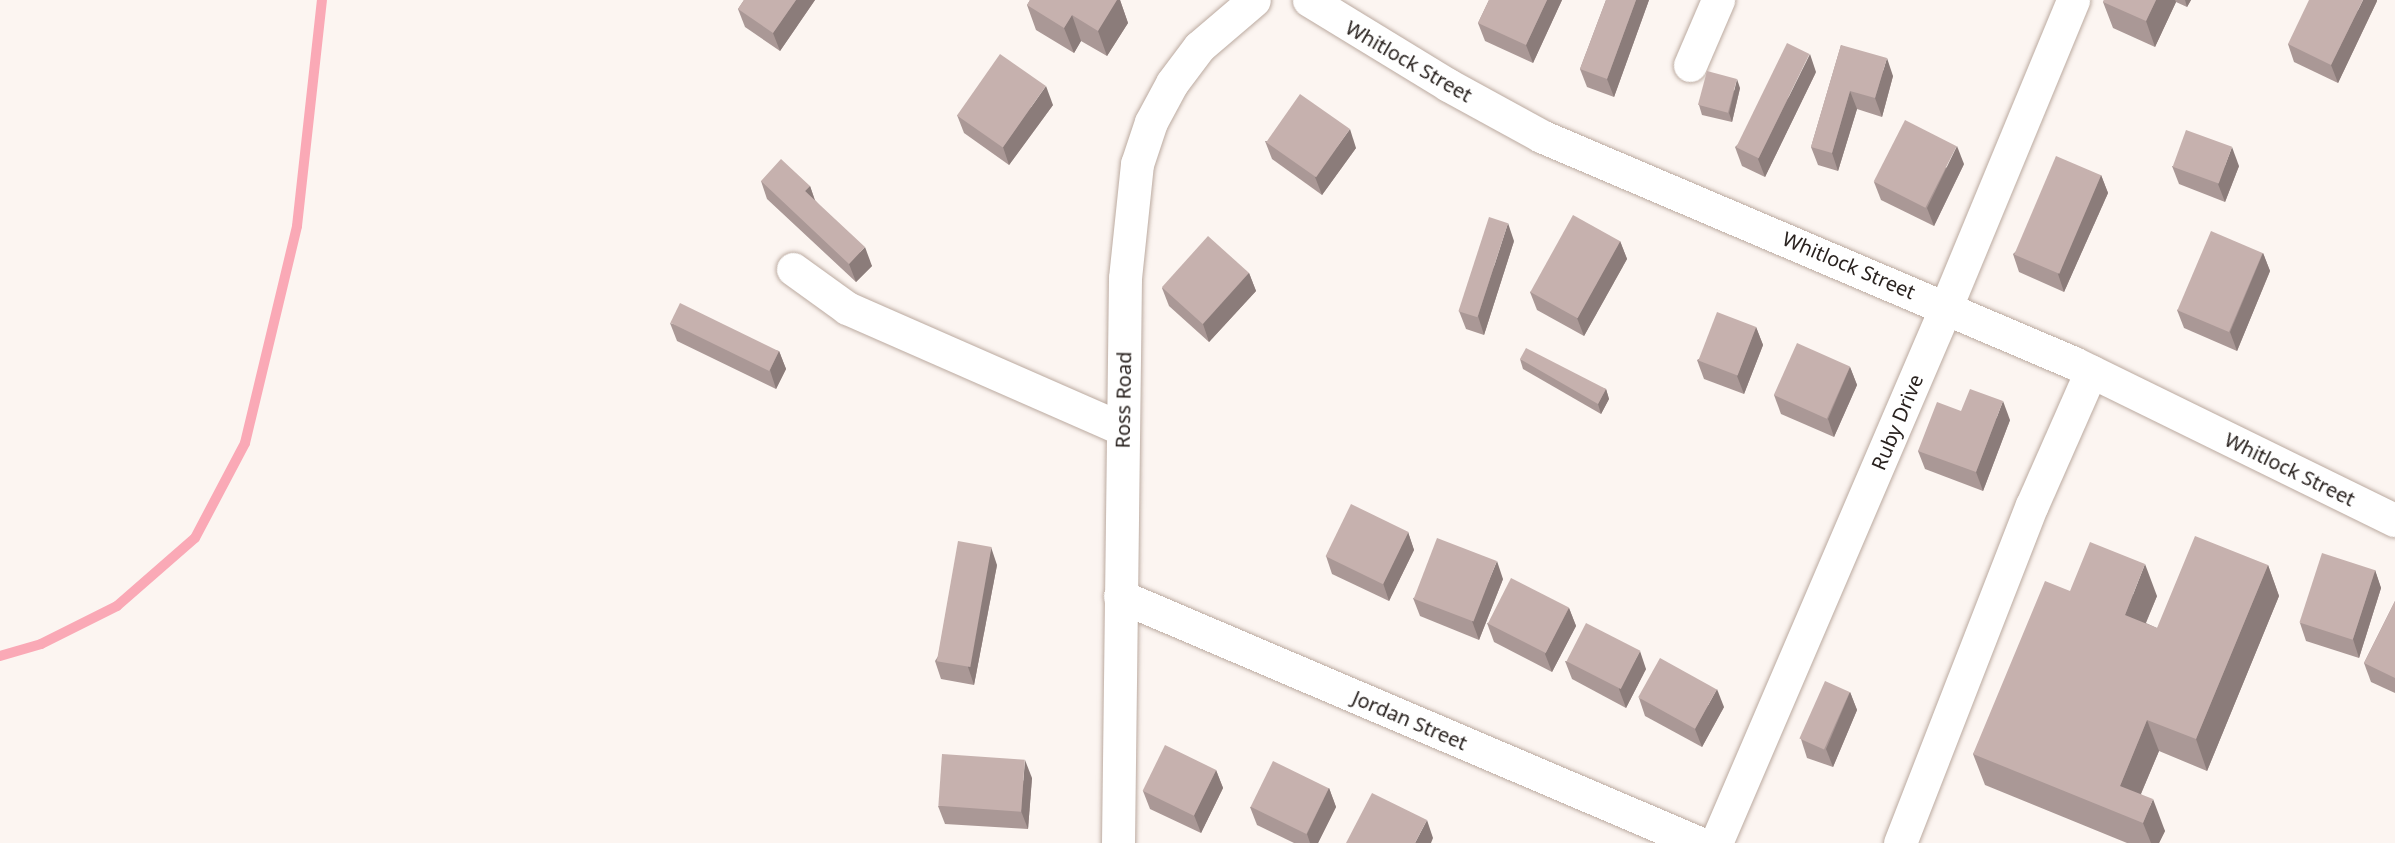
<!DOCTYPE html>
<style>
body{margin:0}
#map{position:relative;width:2395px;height:843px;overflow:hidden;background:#fcf5f1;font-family:"Noto Sans",sans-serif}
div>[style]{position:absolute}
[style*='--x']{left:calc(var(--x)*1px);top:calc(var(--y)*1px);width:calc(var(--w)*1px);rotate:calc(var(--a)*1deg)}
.stream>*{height:10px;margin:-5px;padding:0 5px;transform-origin:5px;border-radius:5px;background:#faa9b6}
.roads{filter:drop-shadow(0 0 2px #bbaaa0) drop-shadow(0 0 2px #bbaaa0)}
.minor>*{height:33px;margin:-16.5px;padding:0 16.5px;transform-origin:16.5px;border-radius:16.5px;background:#fff}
.wall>*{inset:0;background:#aa9896}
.shaded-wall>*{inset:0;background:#8b7c7a}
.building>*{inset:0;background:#c6b1ae;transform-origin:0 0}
span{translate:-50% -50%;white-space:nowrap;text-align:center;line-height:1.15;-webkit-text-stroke:6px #fff;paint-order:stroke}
.street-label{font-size:20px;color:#29221f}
</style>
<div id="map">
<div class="stream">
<div style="--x:0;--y:656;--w:43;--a:-16.3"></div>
<div style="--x:41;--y:644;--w:85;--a:-26.6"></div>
<div style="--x:117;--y:606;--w:103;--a:-41.1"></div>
<div style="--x:195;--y:538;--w:107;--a:-62.2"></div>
<div style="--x:245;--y:443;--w:223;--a:-76.5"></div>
<div style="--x:297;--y:226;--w:227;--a:-83.7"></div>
</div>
<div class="roads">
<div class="minor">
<div style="--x:1309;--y:0;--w:163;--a:31.4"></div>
<div style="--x:1448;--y:85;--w:106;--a:28.7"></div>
<div style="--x:1541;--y:136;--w:579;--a:23.07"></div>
<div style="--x:2074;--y:363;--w:357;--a:26.1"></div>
<div style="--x:1690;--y:65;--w:71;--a:-66.7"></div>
<div style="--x:793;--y:269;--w:67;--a:35.8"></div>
<div style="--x:847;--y:308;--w:301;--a:23.7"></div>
<div style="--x:1120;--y:596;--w:629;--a:23.1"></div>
<div style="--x:1118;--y:843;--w:565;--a:-89.29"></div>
<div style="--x:1125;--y:278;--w:115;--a:-84"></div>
<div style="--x:1137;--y:164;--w:44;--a:-71.6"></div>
<div style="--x:1151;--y:122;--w:44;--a:-61.7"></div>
<div style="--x:1172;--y:83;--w:45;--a:-53.1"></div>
<div style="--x:1199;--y:47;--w:72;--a:-40.5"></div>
<div style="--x:1716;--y:843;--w:583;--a:-66.78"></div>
<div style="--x:1946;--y:307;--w:332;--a:-67.5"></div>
<div style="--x:1900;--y:843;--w:363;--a:-68.7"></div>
<div style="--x:2032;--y:505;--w:146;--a:-66.2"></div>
</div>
</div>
<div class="wall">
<div style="clip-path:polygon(744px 0,815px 0,780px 51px,745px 27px,738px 9px)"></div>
<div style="clip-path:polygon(1030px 0,1120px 0,1128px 23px,1107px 56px,1081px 41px,1074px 53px,1036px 30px,1027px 5px)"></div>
<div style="clip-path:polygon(1489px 0,1562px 0,1533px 63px,1485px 41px,1478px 23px)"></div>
<div style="clip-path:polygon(1606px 0,1649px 0,1614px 97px,1587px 87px,1580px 69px)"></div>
<div style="clip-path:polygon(2104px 0,2191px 0,2187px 7px,2176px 2px,2155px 47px,2113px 28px,2103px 2px)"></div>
<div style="clip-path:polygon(2377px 1px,2338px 83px,2294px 62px,2288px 44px)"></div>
<div style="clip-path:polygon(1841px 45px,1893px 76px,1882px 117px,1857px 109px,1838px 171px,1818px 165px,1811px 147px)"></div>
<div style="clip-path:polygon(1816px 72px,1765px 177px,1742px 166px,1735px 147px)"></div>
<div style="clip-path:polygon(1740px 88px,1732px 122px,1702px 115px,1699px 105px)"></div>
<div style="clip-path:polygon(1053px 105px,1009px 165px,964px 133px,957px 115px)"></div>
<div style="clip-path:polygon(1265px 141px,1356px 148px,1322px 195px,1272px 159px)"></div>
<div style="clip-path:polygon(1964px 164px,1934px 226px,1881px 200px,1874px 182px)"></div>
<div style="clip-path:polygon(2172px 166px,2239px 166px,2225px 202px,2179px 184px)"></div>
<div style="clip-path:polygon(2101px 175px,2108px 193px,2064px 292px,2019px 272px,2013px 254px)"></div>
<div style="clip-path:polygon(761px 181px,810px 186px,815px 200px,872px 266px,856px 282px,767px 199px)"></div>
<div style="clip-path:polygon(1514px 241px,1484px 335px,1466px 329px,1459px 311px)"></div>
<div style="clip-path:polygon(1620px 241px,1627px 259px,1584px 336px,1537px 310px,1530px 292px)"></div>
<div style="clip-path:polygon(2263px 253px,2270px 271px,2237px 351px,2184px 328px,2177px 310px)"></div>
<div style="clip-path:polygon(1249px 273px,1256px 291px,1209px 342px,1169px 306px,1162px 288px)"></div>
<div style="clip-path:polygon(670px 323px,779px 351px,786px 369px,776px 389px,677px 341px)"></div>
<div style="clip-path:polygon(1756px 327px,1763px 345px,1744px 394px,1704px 379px,1697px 360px)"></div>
<div style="clip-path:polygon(1520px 359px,1606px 389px,1609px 399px,1601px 414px,1523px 369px)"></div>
<div style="clip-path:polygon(1850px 367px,1857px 385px,1834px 437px,1781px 414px,1774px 395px)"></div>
<div style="clip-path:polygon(1961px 411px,2010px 420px,1983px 491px,1925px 469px,1918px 451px)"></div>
<div style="clip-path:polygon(1408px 532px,1414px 550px,1389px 601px,1332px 574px,1326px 556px)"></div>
<div style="clip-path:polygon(997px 565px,974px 685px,941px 679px,935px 661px)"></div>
<div style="clip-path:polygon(2268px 565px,2279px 596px,2207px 771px,2159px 751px,2141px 794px,2165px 831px,2159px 843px,2127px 843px,1985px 785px,1973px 754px,2070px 591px,2157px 596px,2146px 623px,2157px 628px)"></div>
<div style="clip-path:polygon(2375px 570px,2381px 588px,2359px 658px,2306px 641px,2300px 623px)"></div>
<div style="clip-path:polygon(1503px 579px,1479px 640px,1420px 616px,1413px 598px)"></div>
<div style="clip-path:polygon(2395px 601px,2395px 693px,2371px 682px,2364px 663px)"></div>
<div style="clip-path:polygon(1569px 608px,1576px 626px,1552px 672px,1494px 642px,1487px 623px)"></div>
<div style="clip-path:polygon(1565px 661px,1646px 669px,1626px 708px,1572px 679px)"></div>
<div style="clip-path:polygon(1850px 692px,1857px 710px,1833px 767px,1807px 758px,1801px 739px)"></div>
<div style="clip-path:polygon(1639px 698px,1724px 707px,1702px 747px,1645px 716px)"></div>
<div style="clip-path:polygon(1216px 770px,1223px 788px,1201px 833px,1150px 809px,1143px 791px)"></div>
<div style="clip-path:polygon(1032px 778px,1028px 829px,945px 824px,938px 806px)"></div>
<div style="clip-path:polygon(1329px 788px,1336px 807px,1318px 843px,1294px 843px,1257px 825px,1250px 807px)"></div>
</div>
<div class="shaded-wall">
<div style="clip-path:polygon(796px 0,815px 0,780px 51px,773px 33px)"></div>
<div style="clip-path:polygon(1107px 0,1120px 0,1128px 23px,1107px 56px,1098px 31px)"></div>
<div style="clip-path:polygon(1547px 0,1562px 0,1533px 63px,1526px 45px)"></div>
<div style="clip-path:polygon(1636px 0,1649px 0,1614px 97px,1607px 79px)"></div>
<div style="clip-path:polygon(2156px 0,2175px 0,2176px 2px,2155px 47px,2146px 21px)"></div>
<div style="clip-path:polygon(2185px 0,2191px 0,2187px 7px)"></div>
<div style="clip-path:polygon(2363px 0,2377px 0,2377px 1px,2338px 83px,2331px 65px)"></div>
<div style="clip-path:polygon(1072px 15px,1081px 41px,1074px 53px,1064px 28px)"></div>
<div style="clip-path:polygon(1810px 54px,1816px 72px,1765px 177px,1758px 159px)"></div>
<div style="clip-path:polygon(1887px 58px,1893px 76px,1882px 117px,1875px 98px)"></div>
<div style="clip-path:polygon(1737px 79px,1740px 88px,1732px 122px,1729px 113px)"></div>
<div style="clip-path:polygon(1046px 86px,1053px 105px,1009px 165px,1003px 147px)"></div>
<div style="clip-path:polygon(1850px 91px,1857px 109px,1838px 171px,1832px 153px)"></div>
<div style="clip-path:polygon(1350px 129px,1356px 148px,1322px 195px,1315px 177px)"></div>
<div style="clip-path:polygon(1957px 146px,1964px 164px,1934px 226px,1927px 208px)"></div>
<div style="clip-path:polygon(2232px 147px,2239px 166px,2225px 202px,2218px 184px)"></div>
<div style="clip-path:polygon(2101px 175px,2108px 193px,2064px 292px,2058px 274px)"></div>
<div style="clip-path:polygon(810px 186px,816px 204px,805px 191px)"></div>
<div style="clip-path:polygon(1508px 223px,1514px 241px,1484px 335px,1478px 316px)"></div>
<div style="clip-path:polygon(1620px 241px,1627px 259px,1584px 336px,1577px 318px)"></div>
<div style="clip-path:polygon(865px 247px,872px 266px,856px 282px,849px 264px)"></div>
<div style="clip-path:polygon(2263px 253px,2270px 271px,2237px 351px,2230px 332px)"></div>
<div style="clip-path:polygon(1249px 273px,1256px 291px,1209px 342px,1203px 324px)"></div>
<div style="clip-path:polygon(1756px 327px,1763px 345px,1744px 394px,1737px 376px)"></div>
<div style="clip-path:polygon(779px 351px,786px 369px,776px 389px,770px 370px)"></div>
<div style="clip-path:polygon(1850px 367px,1857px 385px,1834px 437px,1828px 419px)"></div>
<div style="clip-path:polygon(1606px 389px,1609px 399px,1601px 414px,1598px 404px)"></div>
<div style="clip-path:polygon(2003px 401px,2010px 420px,1983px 491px,1976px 472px)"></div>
<div style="clip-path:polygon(1408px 532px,1414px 550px,1389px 601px,1383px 583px)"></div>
<div style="clip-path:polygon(991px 547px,997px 565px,974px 685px,968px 667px)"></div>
<div style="clip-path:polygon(1497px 561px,1503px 579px,1479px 640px,1472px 621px)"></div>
<div style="clip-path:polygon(2145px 564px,2157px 596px,2136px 646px,2125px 615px)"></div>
<div style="clip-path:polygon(2268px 565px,2279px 596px,2207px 771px,2196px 739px)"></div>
<div style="clip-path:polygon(2375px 570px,2381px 588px,2359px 658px,2353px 639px)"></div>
<div style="clip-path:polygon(1569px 608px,1576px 626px,1552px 672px,1545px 654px)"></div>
<div style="clip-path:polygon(1640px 651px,1646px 669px,1626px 708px,1619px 689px)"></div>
<div style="clip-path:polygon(1717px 689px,1724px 707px,1702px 747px,1695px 729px)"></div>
<div style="clip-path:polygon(1850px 692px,1857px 710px,1833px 767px,1826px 749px)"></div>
<div style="clip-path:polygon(2147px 720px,2159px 751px,2131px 817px,2120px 786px)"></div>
<div style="clip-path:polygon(1025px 760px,1032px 778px,1028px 829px,1021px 811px)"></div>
<div style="clip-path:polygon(1216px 770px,1223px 788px,1201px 833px,1194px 815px)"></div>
<div style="clip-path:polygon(1329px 788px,1336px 807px,1318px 843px,1310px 843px,1307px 834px)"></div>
<div style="clip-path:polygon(2153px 799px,2165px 831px,2159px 843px,2151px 843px,2143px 823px)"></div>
<div style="clip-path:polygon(1427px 820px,1433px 838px,1431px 843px,1415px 843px)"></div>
</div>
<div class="building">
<div style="clip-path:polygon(744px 0,796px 0,773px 33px,738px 9px)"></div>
<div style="clip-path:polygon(1030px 0,1117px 0,1098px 31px,1072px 15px,1064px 28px,1027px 5px)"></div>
<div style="clip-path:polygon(1489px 0,1547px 0,1526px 45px,1478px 23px)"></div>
<div style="clip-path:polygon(1606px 0,1636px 0,1607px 79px,1580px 69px)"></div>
<div style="clip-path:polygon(2104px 0,2156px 0,2146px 21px,2103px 2px)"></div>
<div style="clip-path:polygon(2309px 0,2363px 0,2331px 65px,2288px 44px)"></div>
<div style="left:1787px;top:43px;width:25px;height:116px;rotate:26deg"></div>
<div style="clip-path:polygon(1841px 45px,1887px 58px,1875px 98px,1850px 91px,1832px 153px,1811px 147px)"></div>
<div style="left:1000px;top:54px;width:56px;height:75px;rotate:35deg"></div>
<div style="left:1707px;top:71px;width:31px;height:35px;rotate:15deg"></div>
<div style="left:1300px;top:94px;width:61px;height:59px;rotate:35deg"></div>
<div style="left:1905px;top:120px;width:58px;height:69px;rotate:27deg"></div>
<div style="left:2186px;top:130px;width:49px;height:39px;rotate:20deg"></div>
<div style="left:2056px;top:156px;width:49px;height:107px;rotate:23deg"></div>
<div style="clip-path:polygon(781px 159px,810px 186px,805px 191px,865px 247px,849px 264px,761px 181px)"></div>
<div style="left:1573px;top:215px;width:54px;height:88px;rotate:29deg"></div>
<div style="left:1489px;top:217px;width:20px;height:99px;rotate:18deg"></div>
<div style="left:2211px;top:231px;width:56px;height:86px;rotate:23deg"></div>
<div style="left:1208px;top:236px;width:55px;height:69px;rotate:42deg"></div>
<div style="left:680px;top:303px;width:110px;height:22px;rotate:26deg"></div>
<div style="left:1717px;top:312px;width:42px;height:52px;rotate:21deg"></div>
<div style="left:1797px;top:343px;width:58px;height:57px;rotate:24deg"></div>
<div style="clip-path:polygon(1526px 348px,1606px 389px,1598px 404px,1520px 359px)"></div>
<div style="clip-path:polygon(1970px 389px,2003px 401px,1976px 472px,1918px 451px,1937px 402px,1961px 411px)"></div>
<div style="left:1351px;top:504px;width:64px;height:58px;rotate:26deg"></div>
<div style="clip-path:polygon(2195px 536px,2268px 565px,2196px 739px,2147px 720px,2120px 786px,2153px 799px,2143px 823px,1973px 754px,2045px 581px,2070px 591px,2090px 542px,2145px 564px,2125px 615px,2157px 628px)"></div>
<div style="left:1437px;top:538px;width:64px;height:65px;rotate:21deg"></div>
<div style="left:958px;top:541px;width:34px;height:122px;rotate:10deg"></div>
<div style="left:2322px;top:553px;width:56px;height:73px;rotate:18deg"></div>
<div style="left:1511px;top:578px;width:65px;height:51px;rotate:27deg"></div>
<div style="clip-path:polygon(2395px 601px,2395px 678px,2364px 663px)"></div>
<div style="left:1586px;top:623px;width:61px;height:43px;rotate:27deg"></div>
<div style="left:1660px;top:658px;width:65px;height:45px;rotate:29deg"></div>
<div style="left:1825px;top:681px;width:27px;height:63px;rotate:24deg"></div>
<div style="left:1165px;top:745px;width:57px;height:51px;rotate:26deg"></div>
<div style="left:942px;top:754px;width:83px;height:52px;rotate:4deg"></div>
<div style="left:1273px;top:761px;width:62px;height:51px;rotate:26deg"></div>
<div style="clip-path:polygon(1372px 793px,1427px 820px,1415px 843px,1346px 843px)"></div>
</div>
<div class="street-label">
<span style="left:1409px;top:61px;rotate:30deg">Whitlock Street</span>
<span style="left:1849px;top:265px;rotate:23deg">Whitlock Street</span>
<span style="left:1123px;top:400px;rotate:-89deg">Ross Road</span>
<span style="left:1897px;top:422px;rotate:-67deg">Ruby Drive</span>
<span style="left:2290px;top:469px;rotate:26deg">Whitlock Street</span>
<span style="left:1410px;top:720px;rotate:23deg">Jordan Street</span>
</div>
</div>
